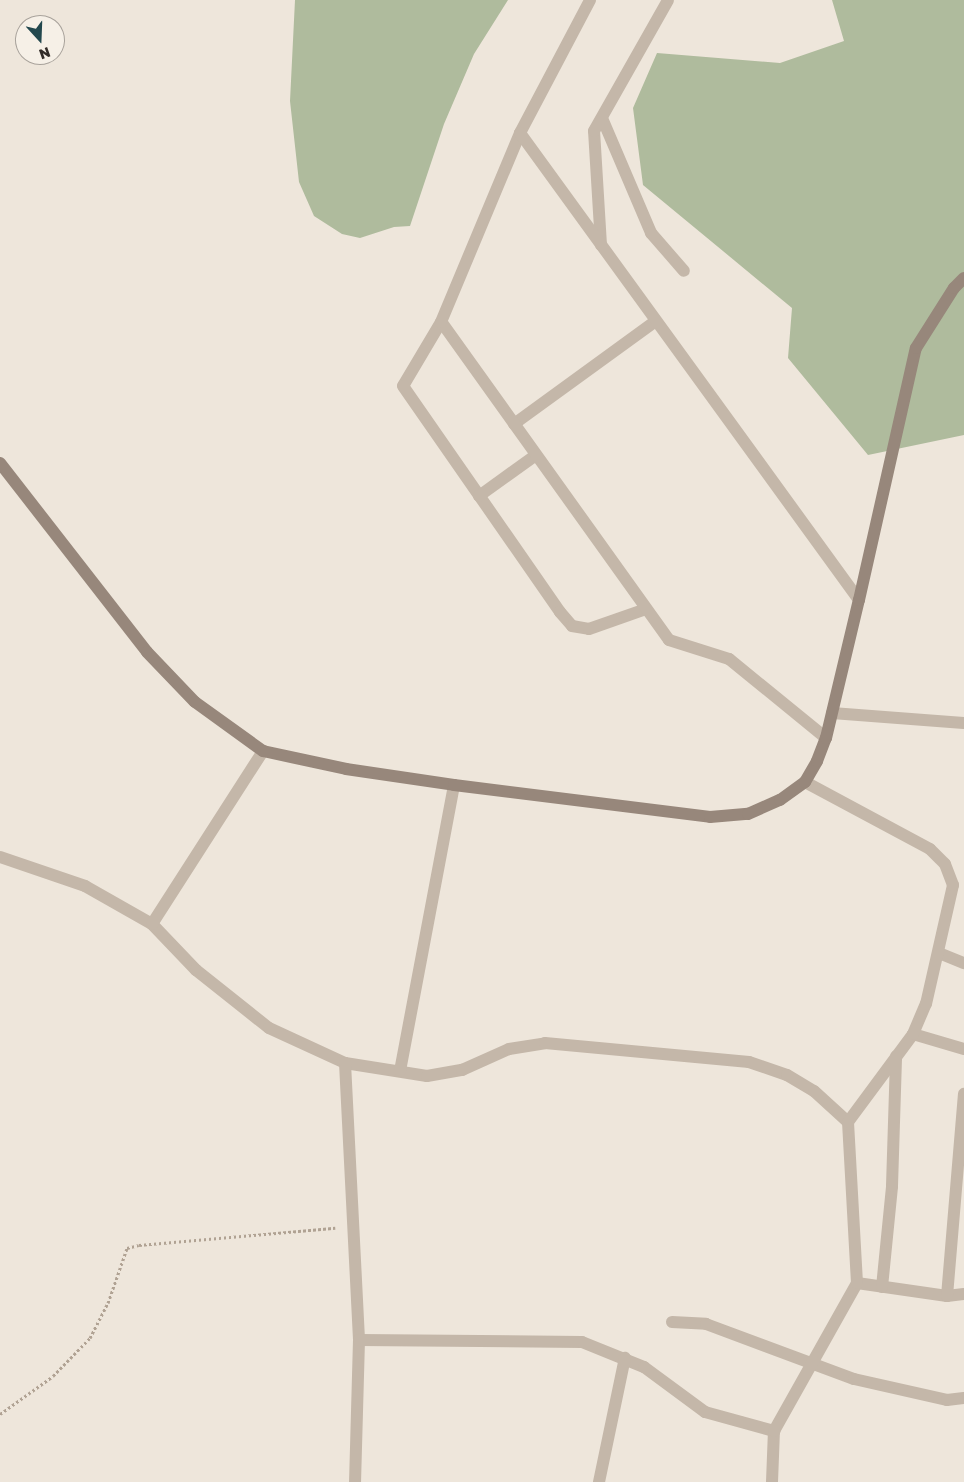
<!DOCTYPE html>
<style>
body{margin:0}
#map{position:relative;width:964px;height:1482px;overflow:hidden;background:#eee6db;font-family:"Golos Text",sans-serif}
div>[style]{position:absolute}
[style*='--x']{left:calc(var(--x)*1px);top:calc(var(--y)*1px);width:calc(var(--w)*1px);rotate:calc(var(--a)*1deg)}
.green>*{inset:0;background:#afbb9d}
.path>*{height:3px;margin-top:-1.5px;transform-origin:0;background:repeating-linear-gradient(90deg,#b0a293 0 2.5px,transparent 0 5px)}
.street>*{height:12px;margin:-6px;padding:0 6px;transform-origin:6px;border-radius:6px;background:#c4b7a9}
.secondary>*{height:12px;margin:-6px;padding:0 6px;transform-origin:6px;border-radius:6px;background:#97877b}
span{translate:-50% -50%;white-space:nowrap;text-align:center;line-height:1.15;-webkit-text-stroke:4px #f6f0e7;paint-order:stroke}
.north{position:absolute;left:15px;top:15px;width:50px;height:50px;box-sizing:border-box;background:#f6f0e7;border:1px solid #a8a29b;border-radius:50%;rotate:160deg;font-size:14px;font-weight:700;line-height:20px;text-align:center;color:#322c28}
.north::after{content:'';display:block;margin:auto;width:18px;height:22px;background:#23484e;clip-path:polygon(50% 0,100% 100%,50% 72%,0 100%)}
</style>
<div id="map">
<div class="green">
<div style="clip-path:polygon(295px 0,508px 0,474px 54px,444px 124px,410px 226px,394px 227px,360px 238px,342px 234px,314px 216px,299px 182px,290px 101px)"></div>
<div style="clip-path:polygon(832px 0,964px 0,964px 435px,868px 455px,788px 358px,792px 308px,643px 185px,633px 108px,657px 53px,780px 63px,844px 41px)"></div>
</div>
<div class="path">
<div style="--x:0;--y:1414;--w:65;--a:-35.6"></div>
<div style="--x:53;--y:1376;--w:53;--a:-45.8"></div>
<div style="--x:90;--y:1338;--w:39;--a:-63"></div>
<div style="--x:108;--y:1303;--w:58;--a:-70.9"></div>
<div style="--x:127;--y:1248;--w:12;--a:-14"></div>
<div style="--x:139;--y:1245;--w:197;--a:-5"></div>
</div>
<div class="street">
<div style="--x:602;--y:118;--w:125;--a:66.9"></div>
<div style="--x:651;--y:233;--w:50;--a:49"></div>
<div style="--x:520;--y:133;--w:150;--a:-62.2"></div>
<div style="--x:601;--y:245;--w:114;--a:-93.5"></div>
<div style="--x:594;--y:131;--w:150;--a:-60.5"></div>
<div style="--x:441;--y:322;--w:74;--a:120.7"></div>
<div style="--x:403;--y:386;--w:275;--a:55.2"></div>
<div style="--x:560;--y:612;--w:18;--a:49"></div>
<div style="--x:572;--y:626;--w:17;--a:10"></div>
<div style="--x:589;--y:629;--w:60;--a:-19.3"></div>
<div style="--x:514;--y:424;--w:175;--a:-36"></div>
<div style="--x:479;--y:496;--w:70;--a:-35.7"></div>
<div style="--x:832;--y:713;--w:132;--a:4.3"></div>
<div style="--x:826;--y:738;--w:125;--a:-140.8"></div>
<div style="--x:729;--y:659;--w:63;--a:-162.4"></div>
<div style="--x:669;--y:640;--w:391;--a:-125.6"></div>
<div style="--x:441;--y:322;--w:205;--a:-67.3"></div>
<div style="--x:520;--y:133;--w:577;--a:54.02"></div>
<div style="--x:0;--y:857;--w:90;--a:18.8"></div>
<div style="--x:85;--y:886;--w:77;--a:29.6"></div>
<div style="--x:152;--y:924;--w:64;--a:46.3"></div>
<div style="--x:196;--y:970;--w:93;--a:38.5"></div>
<div style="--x:269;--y:1028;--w:84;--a:24.7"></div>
<div style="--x:345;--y:1063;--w:83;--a:9"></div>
<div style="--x:427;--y:1076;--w:36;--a:-10"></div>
<div style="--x:462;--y:1070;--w:51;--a:-24.1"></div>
<div style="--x:509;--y:1049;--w:36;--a:-9"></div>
<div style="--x:545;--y:1043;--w:205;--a:5.3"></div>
<div style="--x:749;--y:1062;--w:40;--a:18.9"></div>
<div style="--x:787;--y:1075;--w:31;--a:31"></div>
<div style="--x:814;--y:1091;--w:46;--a:42.4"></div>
<div style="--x:152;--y:924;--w:206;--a:-57.3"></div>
<div style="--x:939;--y:953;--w:27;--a:22"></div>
<div style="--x:913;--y:1034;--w:53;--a:16.4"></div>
<div style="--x:345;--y:1063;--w:277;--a:87.1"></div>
<div style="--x:359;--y:1340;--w:142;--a:91.6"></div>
<div style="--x:400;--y:1071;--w:291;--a:-79.3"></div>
<div style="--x:857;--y:1283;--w:91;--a:8.2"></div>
<div style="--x:947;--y:1296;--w:17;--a:-7"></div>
<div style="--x:882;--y:1287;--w:101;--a:-84.3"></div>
<div style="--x:892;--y:1186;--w:130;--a:-88.2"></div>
<div style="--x:947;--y:1296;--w:203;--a:-85.2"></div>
<div style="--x:672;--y:1322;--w:34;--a:3"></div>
<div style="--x:706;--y:1324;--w:158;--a:20.4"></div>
<div style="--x:854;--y:1379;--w:95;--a:12.7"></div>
<div style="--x:947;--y:1400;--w:17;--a:-7"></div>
<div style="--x:359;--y:1340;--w:223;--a:0.5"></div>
<div style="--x:582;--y:1342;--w:67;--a:22"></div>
<div style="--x:644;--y:1367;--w:76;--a:36.4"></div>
<div style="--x:705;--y:1412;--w:72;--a:15.4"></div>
<div style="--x:599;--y:1482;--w:127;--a:-78.2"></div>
<div style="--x:772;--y:1482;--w:51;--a:-87.8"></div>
<div style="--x:774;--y:1431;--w:170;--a:-60.7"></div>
<div style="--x:857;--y:1283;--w:161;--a:-93.2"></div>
<div style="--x:848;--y:1122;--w:109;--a:-53.5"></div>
<div style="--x:913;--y:1034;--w:33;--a:-67"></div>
<div style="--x:926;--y:1004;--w:122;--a:-77.2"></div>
<div style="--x:953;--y:885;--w:22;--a:-111"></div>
<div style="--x:945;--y:864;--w:21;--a:-135"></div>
<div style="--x:930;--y:849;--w:142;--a:-151.8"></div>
</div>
<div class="secondary">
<div style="--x:0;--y:463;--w:239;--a:52.1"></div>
<div style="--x:147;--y:652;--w:69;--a:46.2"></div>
<div style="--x:195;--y:702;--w:84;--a:35.8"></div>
<div style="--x:263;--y:751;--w:85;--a:12.2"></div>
<div style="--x:346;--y:769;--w:109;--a:8.4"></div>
<div style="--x:454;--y:785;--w:258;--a:7.1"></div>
<div style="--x:710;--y:817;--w:38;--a:-5"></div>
<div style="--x:748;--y:814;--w:35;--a:-24"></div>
<div style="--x:780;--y:800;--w:31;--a:-36"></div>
<div style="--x:805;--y:782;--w:24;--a:-60"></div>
<div style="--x:817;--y:761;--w:25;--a:-69"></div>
<div style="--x:826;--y:738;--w:142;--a:-76.6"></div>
<div style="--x:859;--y:600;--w:258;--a:-77.3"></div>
<div style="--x:916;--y:348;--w:71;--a:-57.7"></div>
<div style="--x:954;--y:288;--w:14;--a:-45"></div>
</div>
<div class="north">N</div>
</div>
